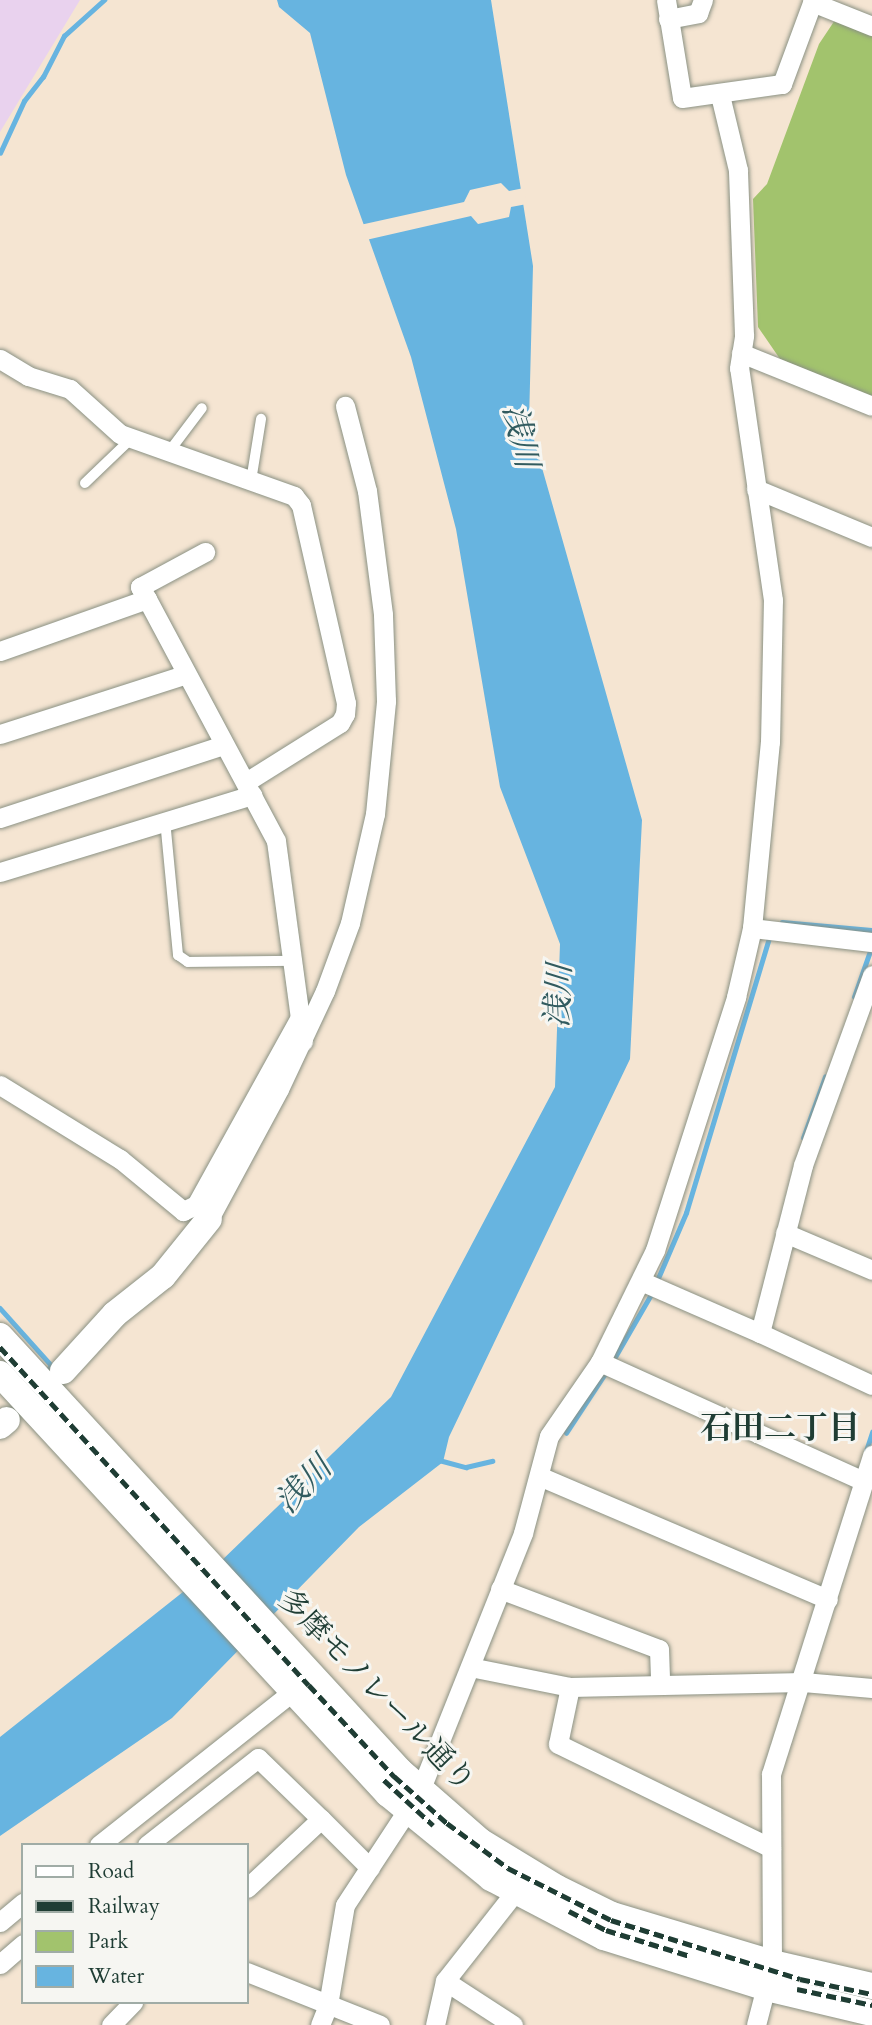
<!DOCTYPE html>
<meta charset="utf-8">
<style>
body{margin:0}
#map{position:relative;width:872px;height:2025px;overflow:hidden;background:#f5e5d2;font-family:Cardo,"Noto Serif JP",serif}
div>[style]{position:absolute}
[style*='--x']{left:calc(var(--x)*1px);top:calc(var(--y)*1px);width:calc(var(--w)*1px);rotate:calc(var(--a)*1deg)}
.built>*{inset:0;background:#e9d2ee}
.green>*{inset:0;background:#a2c36d}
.water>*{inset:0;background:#67b4e0}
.pier>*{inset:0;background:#f5e5d2}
.stream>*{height:4.5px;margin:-2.25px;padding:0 2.25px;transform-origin:2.25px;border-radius:2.25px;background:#67b4e0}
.roads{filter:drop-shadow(0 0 2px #8a9183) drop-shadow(0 0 2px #8a9183)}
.lane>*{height:10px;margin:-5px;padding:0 5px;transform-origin:5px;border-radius:5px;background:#fff}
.street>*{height:19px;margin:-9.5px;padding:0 9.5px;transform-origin:9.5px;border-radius:9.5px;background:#fff}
.secondary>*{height:26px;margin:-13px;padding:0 13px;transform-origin:13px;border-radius:13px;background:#fff}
.rail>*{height:4.5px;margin-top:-2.25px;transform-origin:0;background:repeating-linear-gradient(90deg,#1f3d34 0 10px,transparent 0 15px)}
span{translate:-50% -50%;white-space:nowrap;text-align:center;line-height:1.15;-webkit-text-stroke:6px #f6f6f2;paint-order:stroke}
.street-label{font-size:30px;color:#1f3d34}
.water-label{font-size:32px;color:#315b5f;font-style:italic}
.neighbourhood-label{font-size:32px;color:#1f3d34;font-weight:700}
.legend{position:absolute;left:21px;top:1843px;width:228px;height:161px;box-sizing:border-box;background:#f6f6f2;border:2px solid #a0aca6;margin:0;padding:9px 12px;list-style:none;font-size:21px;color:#1f3d34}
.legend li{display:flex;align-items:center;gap:14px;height:35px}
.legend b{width:35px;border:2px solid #a0aca6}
</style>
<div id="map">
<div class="built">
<div style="clip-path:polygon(0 0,80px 0,0 132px)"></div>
</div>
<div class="green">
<div style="clip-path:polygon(835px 20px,872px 35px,872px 397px,780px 359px,758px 327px,753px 199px,767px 184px,819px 44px)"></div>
</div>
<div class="water">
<div style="clip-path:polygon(277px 0,491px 0,533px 266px,529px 422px,642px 820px,630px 1059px,449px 1437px,443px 1462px,359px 1527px,172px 1718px,0 1836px,0 1737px,217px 1565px,391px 1397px,555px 1087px,560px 944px,500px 787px,456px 529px,411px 357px,346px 175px,310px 33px,279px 7px)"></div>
</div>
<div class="pier">
<div style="clip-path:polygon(501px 183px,509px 191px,524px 188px,527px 204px,511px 207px,509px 217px,478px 224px,471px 216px,366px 240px,360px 225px,464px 202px,470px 190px)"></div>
</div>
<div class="stream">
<div style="--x:0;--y:153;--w:57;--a:-65.2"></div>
<div style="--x:24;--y:101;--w:31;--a:-52"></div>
<div style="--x:43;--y:77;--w:46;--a:-62.9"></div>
<div style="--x:64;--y:36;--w:54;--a:-42"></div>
<div style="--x:782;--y:922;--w:90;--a:5.1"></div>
<div style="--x:854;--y:997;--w:46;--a:-70.8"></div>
<div style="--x:803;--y:1138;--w:65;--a:-70.2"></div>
<div style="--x:656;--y:1283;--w:76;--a:-66.8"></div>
<div style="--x:686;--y:1213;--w:290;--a:-73.2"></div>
<div style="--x:0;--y:1308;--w:78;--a:48.1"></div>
<div style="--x:52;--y:1366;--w:4;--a:135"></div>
<div style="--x:612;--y:1362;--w:82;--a:-60"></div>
<div style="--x:566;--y:1433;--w:73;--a:-56.7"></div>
<div style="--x:866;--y:1451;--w:20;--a:-72"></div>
<div style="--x:439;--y:1460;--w:28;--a:15"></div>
<div style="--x:466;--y:1467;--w:27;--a:-13"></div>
</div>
<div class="roads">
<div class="lane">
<div style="--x:171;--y:449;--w:51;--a:-52.9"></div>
<div style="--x:251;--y:481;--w:63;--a:-80.8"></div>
<div style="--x:85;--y:483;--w:65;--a:-43.8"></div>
<div style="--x:165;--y:820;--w:136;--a:84.5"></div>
<div style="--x:178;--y:955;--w:12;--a:35"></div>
<div style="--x:188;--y:962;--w:104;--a:-0.6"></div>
</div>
<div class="street">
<div style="--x:666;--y:0;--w:99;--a:80.7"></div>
<div style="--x:682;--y:98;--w:101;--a:-8"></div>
<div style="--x:782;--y:84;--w:90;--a:-69.7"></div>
<div style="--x:812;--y:2;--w:65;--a:21.8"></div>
<div style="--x:668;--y:19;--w:31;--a:-11"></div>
<div style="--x:698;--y:13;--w:14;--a:-69"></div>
<div style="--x:741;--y:353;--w:141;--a:22"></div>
<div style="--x:0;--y:359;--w:33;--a:31"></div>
<div style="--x:28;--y:376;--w:44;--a:17.2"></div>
<div style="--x:70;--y:389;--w:67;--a:42"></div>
<div style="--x:120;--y:434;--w:185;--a:19.6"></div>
<div style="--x:294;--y:496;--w:11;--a:52"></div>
<div style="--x:301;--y:505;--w:203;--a:77.2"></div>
<div style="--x:346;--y:703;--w:11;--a:95"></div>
<div style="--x:345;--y:714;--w:10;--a:119"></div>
<div style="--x:340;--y:723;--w:111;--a:147.9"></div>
<div style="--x:756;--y:489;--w:126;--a:22.5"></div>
<div style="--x:147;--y:599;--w:274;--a:61.9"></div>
<div style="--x:276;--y:841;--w:202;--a:82.3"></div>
<div style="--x:0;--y:651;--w:156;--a:-19.5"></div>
<div style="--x:147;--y:599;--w:14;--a:-120"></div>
<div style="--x:140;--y:587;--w:74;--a:-28.3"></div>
<div style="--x:0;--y:734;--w:193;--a:-17.8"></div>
<div style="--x:0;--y:818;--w:235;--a:-18.1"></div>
<div style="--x:0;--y:872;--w:264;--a:-17"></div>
<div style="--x:752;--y:928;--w:121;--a:6.7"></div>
<div style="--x:0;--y:1085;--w:141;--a:31.7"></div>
<div style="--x:120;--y:1159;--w:82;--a:39.5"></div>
<div style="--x:183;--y:1211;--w:14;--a:-25"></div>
<div style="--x:196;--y:1205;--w:215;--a:-61"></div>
<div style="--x:209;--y:1219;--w:148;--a:-61.7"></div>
<div style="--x:279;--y:1089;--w:108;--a:-64.9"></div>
<div style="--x:325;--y:991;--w:72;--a:-69.8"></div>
<div style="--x:350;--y:923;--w:112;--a:-77.1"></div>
<div style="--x:375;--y:814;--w:114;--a:-84.4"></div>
<div style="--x:386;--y:701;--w:87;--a:-92"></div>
<div style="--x:383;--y:614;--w:124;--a:-97.4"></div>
<div style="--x:367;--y:491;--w:88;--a:-104.5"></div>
<div style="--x:785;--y:1233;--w:95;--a:23"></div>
<div style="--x:641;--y:1281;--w:130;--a:23.6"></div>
<div style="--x:760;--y:1333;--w:173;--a:-75.6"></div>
<div style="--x:803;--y:1165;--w:202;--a:-70"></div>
<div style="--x:760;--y:1333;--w:123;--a:24.9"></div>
<div style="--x:600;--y:1362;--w:290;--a:24.3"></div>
<div style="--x:539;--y:1476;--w:314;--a:23.1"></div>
<div style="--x:500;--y:1589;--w:170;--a:20.7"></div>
<div style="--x:659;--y:1649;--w:36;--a:88"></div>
<div style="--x:470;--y:1667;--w:102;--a:11.3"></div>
<div style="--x:570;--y:1687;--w:233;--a:-1.2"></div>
<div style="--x:803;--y:1682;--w:69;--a:5"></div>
<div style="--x:570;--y:1687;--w:58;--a:101.9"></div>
<div style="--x:558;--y:1744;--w:237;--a:26"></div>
<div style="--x:321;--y:1819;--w:69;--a:45"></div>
<div style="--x:99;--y:1845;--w:259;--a:-38.4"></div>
<div style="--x:147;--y:1845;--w:141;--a:-38.1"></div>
<div style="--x:258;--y:1758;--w:88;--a:44.1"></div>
<div style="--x:321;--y:1819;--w:101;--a:137"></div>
<div style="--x:0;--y:1922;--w:30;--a:-40"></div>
<div style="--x:0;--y:1964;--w:30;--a:-41"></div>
<div style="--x:247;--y:1972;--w:143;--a:21.7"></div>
<div style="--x:445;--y:1981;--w:113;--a:-51.8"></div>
<div style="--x:111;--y:2025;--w:32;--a:-46"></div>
<div style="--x:320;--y:2025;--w:22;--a:-68"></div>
<div style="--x:328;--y:2005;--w:101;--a:-80.4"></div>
<div style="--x:345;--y:1905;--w:136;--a:-56.7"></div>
<div style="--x:420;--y:1791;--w:278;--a:-68.2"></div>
<div style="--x:523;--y:1533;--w:100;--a:-75"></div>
<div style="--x:549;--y:1436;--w:90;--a:-55.4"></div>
<div style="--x:600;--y:1362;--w:125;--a:-63.8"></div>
<div style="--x:655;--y:1250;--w:266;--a:-72.2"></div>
<div style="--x:736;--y:997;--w:71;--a:-76.9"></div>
<div style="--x:752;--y:928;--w:187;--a:-84.5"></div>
<div style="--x:770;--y:742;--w:142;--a:-88.8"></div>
<div style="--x:773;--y:600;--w:234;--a:-98.3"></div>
<div style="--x:739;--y:368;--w:33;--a:-81"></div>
<div style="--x:744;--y:335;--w:165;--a:-92.1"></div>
<div style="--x:738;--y:170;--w:77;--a:-103.5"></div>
<div style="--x:435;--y:2025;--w:45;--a:-77.2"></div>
<div style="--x:445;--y:1981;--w:81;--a:32.9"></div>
<div style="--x:756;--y:2025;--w:64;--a:-75.5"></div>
<div style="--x:772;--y:1963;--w:189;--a:-90.3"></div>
<div style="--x:771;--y:1774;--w:335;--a:-72.4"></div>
</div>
<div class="secondary">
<div style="--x:0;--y:1336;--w:591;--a:47.4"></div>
<div style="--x:400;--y:1771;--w:106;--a:41.2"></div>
<div style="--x:480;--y:1841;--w:90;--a:31.4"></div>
<div style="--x:557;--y:1888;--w:61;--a:26.1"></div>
<div style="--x:612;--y:1915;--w:167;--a:16.7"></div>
<div style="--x:772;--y:1963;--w:103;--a:13"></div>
<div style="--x:63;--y:1371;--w:77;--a:-47.6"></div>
<div style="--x:115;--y:1314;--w:61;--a:-38.4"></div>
<div style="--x:163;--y:1276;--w:73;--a:-51.1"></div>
<div style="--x:0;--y:1374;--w:572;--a:47.27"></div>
<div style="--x:388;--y:1794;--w:133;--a:39.2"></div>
<div style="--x:491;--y:1878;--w:127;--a:27.6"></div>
<div style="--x:604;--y:1937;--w:171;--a:17.4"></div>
<div style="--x:767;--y:1988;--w:108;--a:13.4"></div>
<div style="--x:0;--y:1426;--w:9;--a:-41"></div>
</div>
</div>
<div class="rail">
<div style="--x:0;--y:1347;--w:458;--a:47.6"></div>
<div style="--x:309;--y:1685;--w:125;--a:47"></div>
<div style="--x:394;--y:1776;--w:71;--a:41.6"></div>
<div style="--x:447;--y:1823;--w:76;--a:36.4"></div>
<div style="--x:508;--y:1868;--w:115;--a:26.8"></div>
<div style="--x:611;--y:1920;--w:198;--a:17.3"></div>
<div style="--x:800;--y:1979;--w:74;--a:11.8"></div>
<div style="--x:384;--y:1780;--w:67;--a:42.6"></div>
<div style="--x:569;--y:1911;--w:42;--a:27.2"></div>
<div style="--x:606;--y:1930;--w:88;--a:17.2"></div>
<div style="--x:797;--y:1989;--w:77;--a:12"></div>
</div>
<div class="street-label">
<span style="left:376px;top:1691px;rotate:46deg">多摩モノレール通り</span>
</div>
<div class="water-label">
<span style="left:520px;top:436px;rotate:77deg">浅川</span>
<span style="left:559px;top:996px;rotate:-87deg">浅川</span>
<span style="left:304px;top:1485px;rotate:-46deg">浅川</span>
</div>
<div class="neighbourhood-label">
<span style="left:780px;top:1428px">石田二丁目</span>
</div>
<ul class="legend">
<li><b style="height:9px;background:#fff"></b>Road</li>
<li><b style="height:9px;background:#1f3d34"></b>Railway</li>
<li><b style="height:19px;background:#a2c36d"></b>Park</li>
<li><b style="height:19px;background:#67b4e0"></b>Water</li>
</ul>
</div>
